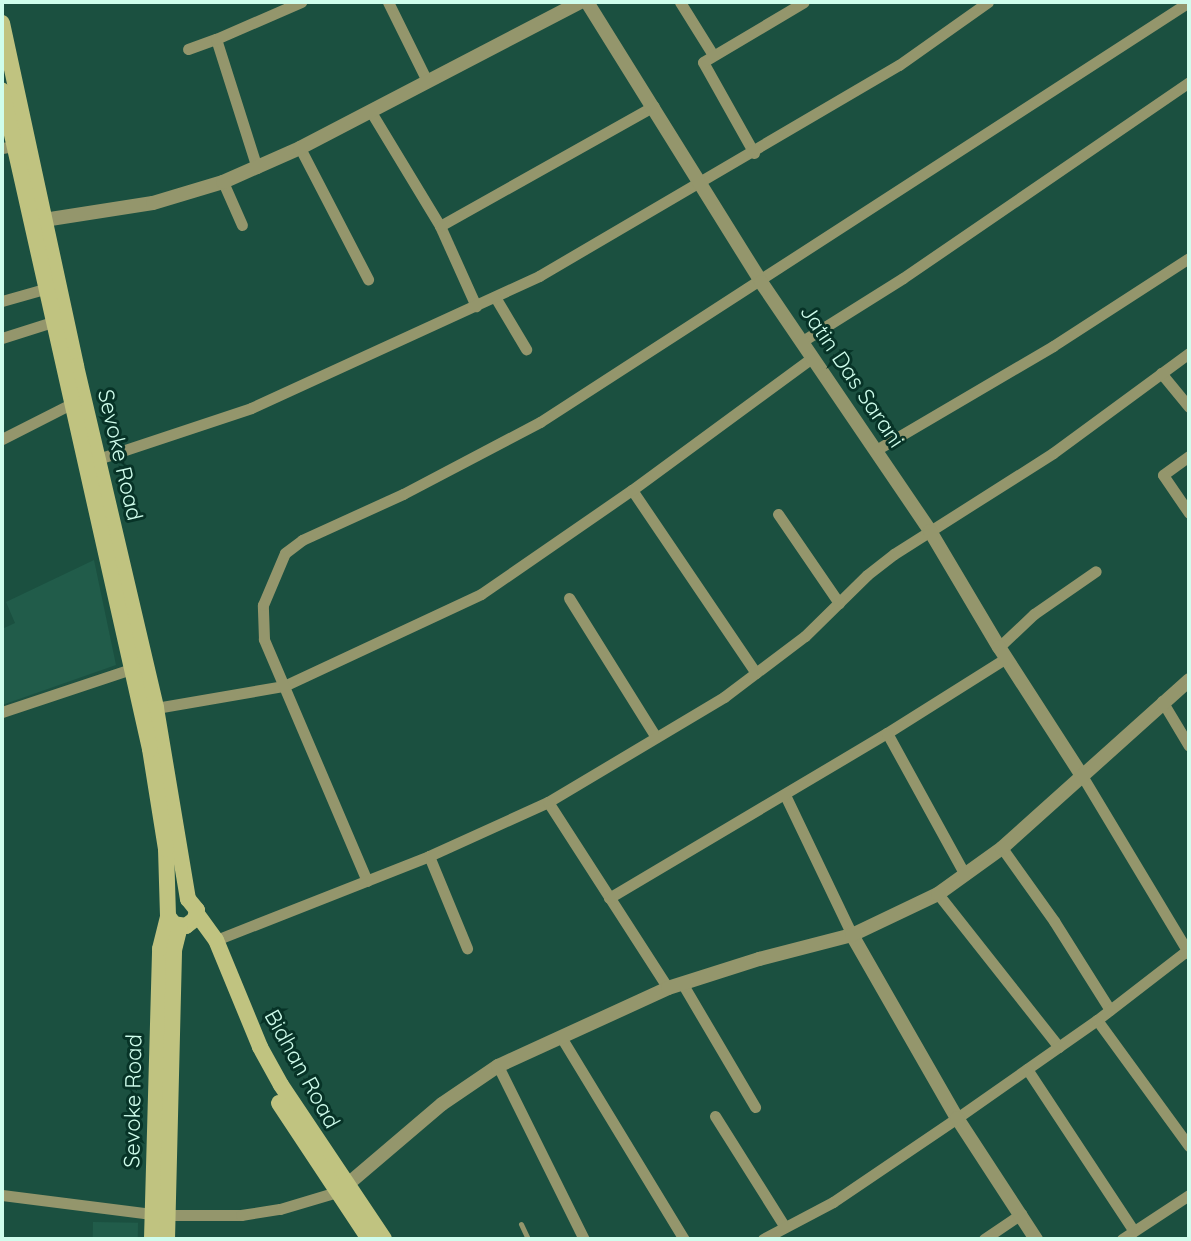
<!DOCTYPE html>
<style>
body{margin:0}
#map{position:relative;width:1191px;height:1241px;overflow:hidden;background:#1b5040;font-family:Quicksand,sans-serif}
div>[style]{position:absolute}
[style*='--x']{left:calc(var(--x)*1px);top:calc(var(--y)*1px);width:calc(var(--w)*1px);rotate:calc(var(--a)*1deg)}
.built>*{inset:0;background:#215c4a;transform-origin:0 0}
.service>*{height:5px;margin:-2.5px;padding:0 2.5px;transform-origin:2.5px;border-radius:2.5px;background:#94966c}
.minor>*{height:11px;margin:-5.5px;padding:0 5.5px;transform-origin:5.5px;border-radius:5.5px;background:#94966c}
.tertiary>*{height:14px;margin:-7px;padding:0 7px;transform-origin:7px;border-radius:7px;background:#94966c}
.secondary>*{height:16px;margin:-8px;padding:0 8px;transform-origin:8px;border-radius:8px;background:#c0c380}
span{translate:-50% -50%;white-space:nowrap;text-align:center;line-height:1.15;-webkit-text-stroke:6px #073327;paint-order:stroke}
.street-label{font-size:22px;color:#cffdec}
.frame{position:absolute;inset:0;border:4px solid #cffdec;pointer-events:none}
</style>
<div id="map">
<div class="built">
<div style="clip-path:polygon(94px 560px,116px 665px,2px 705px,2px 629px,15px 623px,6px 602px)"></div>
<div style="left:93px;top:1222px;width:45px;height:17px;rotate:1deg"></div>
</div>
<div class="service">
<div style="--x:521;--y:1224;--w:17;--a:65"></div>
</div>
<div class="minor">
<div style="--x:388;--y:2;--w:88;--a:63.7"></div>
<div style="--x:680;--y:2;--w:62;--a:58.1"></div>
<div style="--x:188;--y:49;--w:30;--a:-20"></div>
<div style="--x:371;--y:112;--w:133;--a:58.8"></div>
<div style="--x:440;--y:226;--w:88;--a:65.8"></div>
<div style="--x:2;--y:148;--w:12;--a:-9"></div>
<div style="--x:300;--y:148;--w:148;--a:62.6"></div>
<div style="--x:754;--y:153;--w:104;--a:-119.3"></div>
<div style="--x:703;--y:62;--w:117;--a:-30.7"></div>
<div style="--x:257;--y:168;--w:135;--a:-107.6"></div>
<div style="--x:216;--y:39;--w:93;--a:-23.5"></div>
<div style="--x:223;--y:182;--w:47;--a:66.2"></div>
<div style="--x:440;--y:226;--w:245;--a:-29.3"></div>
<div style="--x:495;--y:297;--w:61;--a:59.2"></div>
<div style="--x:2;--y:301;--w:44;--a:-15.9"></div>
<div style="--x:2;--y:338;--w:52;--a:-17.7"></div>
<div style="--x:801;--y:342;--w:120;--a:-32.1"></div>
<div style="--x:903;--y:278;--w:347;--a:-34.4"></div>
<div style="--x:1161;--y:373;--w:44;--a:50.5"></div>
<div style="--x:2;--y:439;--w:77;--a:-26.9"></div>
<div style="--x:876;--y:450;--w:205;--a:-30.4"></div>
<div style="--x:1053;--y:346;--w:162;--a:-32.9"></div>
<div style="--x:1189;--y:456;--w:32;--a:144"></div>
<div style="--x:1163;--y:475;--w:46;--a:55.6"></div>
<div style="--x:98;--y:459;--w:161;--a:-18.4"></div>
<div style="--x:251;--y:408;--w:317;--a:-24.6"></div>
<div style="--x:539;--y:276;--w:417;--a:-30.4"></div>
<div style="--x:899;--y:65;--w:109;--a:-35.3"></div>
<div style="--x:632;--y:490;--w:221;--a:55.9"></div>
<div style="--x:778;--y:514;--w:108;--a:55.6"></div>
<div style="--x:569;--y:598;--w:164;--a:58"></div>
<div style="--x:999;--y:647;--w:48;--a:-43.3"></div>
<div style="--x:1034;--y:614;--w:75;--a:-34.7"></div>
<div style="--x:1162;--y:701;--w:52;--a:59"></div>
<div style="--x:156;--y:708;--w:130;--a:-9.8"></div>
<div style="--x:284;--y:686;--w:217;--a:-25"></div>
<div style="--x:481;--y:594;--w:183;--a:-34.6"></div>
<div style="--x:632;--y:490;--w:223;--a:-36.3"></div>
<div style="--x:2;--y:712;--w:136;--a:-18.4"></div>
<div style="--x:887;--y:733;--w:162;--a:61.2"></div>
<div style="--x:1081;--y:774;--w:210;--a:59"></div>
<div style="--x:785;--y:795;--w:155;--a:64.4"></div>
<div style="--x:548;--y:802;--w:221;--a:57.2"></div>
<div style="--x:1002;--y:848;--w:90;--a:54.5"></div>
<div style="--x:1054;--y:921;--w:105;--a:57.8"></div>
<div style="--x:429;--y:856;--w:100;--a:67.6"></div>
<div style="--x:367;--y:881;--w:263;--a:-113.1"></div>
<div style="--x:264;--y:639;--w:34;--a:-92"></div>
<div style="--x:263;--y:605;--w:56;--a:-67.1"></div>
<div style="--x:285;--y:553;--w:21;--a:-37"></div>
<div style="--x:302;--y:540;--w:111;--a:-24.5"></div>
<div style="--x:403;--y:494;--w:155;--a:-27.7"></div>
<div style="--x:540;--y:422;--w:773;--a:-32.91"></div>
<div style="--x:938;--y:894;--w:195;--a:51.7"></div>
<div style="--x:609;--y:898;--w:323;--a:-30.7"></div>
<div style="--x:887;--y:733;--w:141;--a:-32.2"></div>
<div style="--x:216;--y:940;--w:229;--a:-21.5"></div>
<div style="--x:429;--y:856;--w:131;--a:-24.4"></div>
<div style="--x:548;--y:802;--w:205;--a:-30.8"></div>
<div style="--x:724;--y:697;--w:101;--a:-37"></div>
<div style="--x:805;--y:636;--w:87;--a:-44.5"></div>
<div style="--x:867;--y:575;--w:34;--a:-38"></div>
<div style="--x:894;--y:554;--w:188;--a:-32.4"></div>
<div style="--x:1053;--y:453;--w:169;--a:-36.3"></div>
<div style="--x:682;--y:983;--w:144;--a:59.5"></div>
<div style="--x:1097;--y:1020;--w:156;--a:53.9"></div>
<div style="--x:561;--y:1037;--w:237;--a:58.7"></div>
<div style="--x:498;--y:1066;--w:193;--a:63.6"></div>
<div style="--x:1027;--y:1069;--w:194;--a:56.6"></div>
<div style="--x:715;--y:1116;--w:131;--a:57.8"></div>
<div style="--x:2;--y:1195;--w:151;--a:7.2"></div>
<div style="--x:167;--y:1215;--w:74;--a:0"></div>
<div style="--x:241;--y:1215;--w:39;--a:-9"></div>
<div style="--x:280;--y:1209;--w:59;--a:-16.6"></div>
<div style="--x:763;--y:1239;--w:79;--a:-27.9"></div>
<div style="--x:833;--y:1202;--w:150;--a:-34.1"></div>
<div style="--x:957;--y:1118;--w:171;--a:-35"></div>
<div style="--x:1097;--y:1020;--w:116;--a:-37.7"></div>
<div style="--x:984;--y:1239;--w:45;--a:-34"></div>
<div style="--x:1122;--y:1239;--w:80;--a:-33.3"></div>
</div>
<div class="tertiary">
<div style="--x:587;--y:2;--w:330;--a:58.1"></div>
<div style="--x:761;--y:282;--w:301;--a:55.8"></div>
<div style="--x:930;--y:531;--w:135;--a:59.3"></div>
<div style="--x:999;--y:647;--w:151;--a:57.2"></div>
<div style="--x:44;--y:220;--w:110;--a:-8.9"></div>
<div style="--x:153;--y:203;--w:73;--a:-16.7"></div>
<div style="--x:223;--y:182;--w:84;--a:-23.8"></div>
<div style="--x:300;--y:148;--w:316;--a:-27.5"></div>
<div style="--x:852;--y:935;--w:211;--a:60.2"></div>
<div style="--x:957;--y:1118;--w:145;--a:56.9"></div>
<div style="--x:348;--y:1184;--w:123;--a:-40.4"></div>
<div style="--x:442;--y:1104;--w:68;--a:-34.2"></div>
<div style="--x:498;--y:1066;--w:187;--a:-24.6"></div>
<div style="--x:668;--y:988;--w:96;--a:-17.7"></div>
<div style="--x:759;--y:959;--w:96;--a:-14.5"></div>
<div style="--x:852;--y:935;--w:95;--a:-25.5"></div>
<div style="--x:938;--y:894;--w:79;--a:-35.7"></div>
<div style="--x:1002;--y:848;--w:251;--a:-41.9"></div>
</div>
<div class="secondary">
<div style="--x:2;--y:23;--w:351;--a:77.8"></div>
<div style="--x:76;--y:366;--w:351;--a:76.8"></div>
<div style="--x:156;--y:708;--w:194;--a:80.5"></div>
<div style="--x:188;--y:899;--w:14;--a:51"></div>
<div style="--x:197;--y:910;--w:9;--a:103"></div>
<div style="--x:195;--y:919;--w:11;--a:142"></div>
<div style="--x:186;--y:926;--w:12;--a:-171"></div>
<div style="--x:174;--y:924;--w:10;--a:-127"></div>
<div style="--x:168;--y:916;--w:67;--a:-91.7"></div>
<div style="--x:166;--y:849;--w:101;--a:-99.1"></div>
<div style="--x:150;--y:749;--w:675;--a:-102.66"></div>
<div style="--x:197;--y:914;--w:32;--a:54"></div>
<div style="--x:216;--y:940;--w:116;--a:67.6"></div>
<div style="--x:260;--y:1047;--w:43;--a:61.1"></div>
<div style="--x:281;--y:1085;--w:185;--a:56.2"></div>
<div style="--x:279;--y:1103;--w:163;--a:56.5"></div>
<div style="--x:152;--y:1239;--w:290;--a:-88.4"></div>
<div style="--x:160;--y:949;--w:34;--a:-76"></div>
<div style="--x:167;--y:1239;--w:289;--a:-88.6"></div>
<div style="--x:174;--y:950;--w:25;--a:-76"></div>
</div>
<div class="street-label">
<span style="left:852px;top:376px;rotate:56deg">Jatin Das Sarani</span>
<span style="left:120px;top:455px;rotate:77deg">Sevoke Road</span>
<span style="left:302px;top:1069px;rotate:61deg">Bidhan Road</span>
<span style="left:133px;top:1101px;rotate:-89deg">Sevoke Road</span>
</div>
<div class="frame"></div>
</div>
